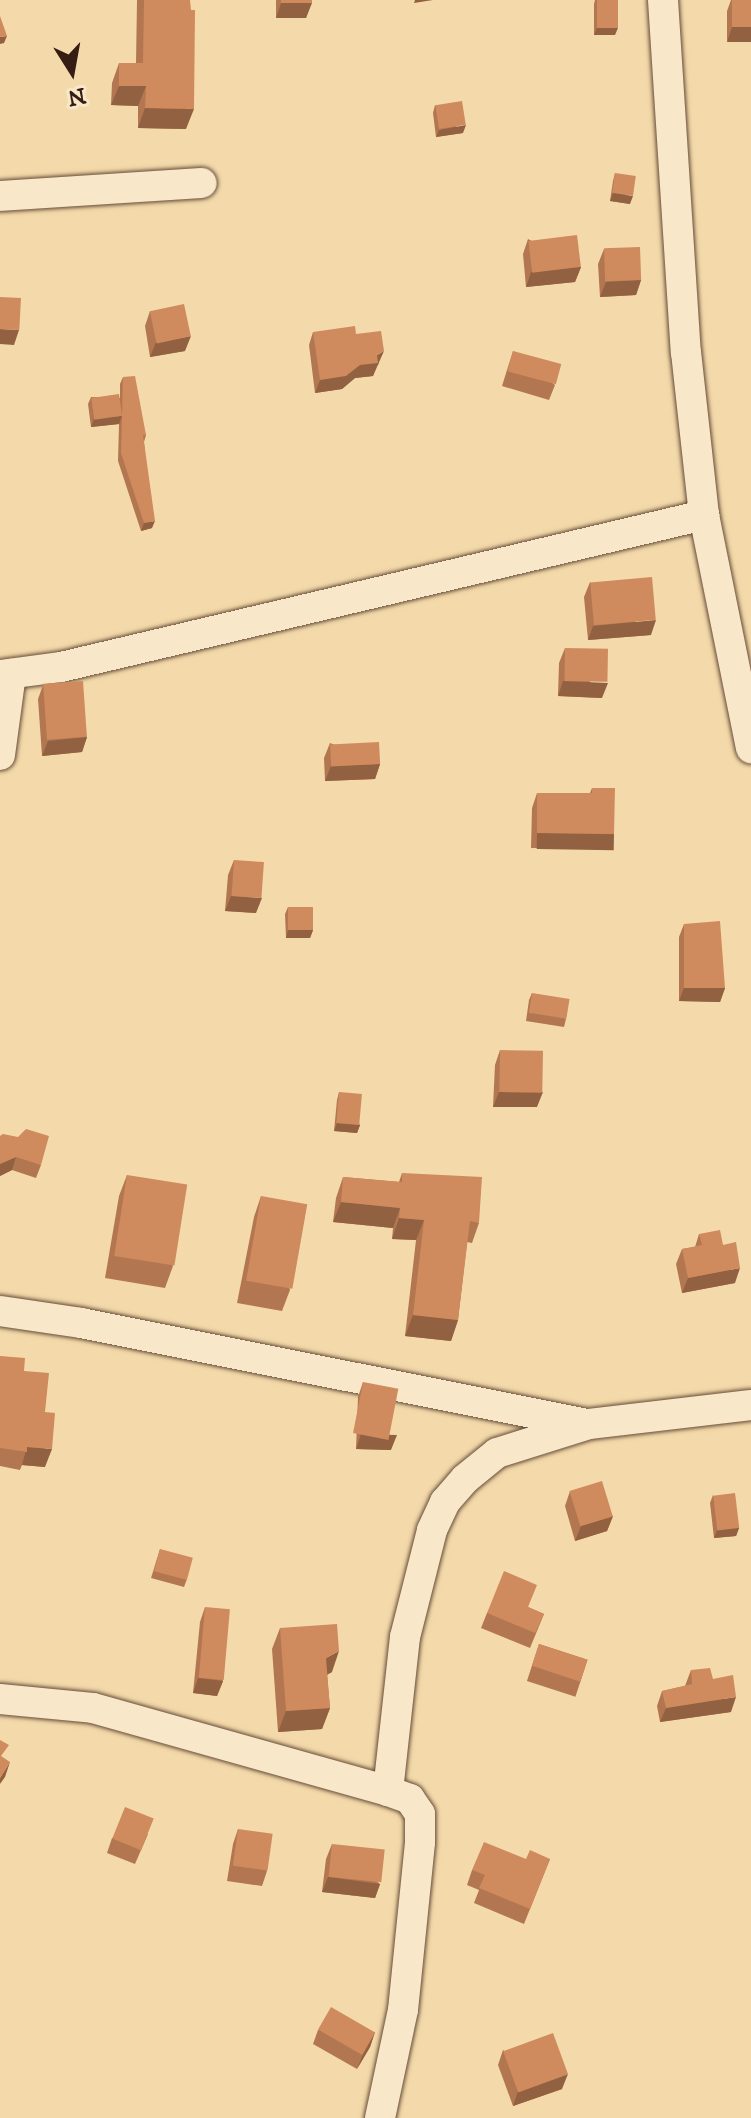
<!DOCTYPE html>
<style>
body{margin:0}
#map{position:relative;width:751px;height:2118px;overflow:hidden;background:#f4daaa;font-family:"IM FELL DW Pica",serif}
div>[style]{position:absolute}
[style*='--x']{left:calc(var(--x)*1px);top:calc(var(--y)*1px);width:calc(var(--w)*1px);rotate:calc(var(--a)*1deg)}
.roads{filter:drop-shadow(0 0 2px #664c39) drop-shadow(0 0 2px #664c39)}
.street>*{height:30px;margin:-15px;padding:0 15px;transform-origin:15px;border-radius:15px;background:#f8e7c8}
.wall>*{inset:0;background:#b27750;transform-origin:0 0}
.shaded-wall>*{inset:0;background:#916141;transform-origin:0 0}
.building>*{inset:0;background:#cf8a5d;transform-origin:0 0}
span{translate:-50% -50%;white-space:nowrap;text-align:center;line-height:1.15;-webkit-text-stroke:7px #f8e7c8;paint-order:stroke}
.north{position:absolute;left:32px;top:32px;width:80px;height:80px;-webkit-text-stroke:6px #f8e7c8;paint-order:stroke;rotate:169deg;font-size:22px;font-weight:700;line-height:32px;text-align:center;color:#361d13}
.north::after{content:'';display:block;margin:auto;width:28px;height:36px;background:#361d13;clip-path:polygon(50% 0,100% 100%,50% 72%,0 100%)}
</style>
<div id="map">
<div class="roads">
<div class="street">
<div style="--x:663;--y:0;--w:353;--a:86.3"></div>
<div style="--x:686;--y:352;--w:164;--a:83.7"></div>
<div style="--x:704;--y:515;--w:238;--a:78.6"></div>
<div style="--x:0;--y:196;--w:202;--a:-3.7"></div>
<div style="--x:0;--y:675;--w:62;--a:-7.5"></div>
<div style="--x:61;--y:667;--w:661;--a:-13.3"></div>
<div style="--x:0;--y:755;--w:82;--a:-82.3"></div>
<div style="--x:0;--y:1311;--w:82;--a:8.4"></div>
<div style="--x:81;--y:1323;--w:516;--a:11.29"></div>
<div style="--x:0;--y:1699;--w:93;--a:5.5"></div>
<div style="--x:93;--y:1708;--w:306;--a:15.7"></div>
<div style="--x:388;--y:1791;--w:155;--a:-83.7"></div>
<div style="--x:405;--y:1637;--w:110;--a:-75.8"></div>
<div style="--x:432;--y:1530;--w:31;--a:-65"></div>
<div style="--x:445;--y:1502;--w:30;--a:-49"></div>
<div style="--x:465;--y:1479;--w:41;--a:-39.1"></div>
<div style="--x:497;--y:1453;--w:96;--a:-17.5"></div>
<div style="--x:589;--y:1424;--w:163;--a:-6.7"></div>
<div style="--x:380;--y:2118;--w:110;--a:-78"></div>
<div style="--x:403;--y:2010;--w:169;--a:-84.2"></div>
<div style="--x:420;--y:1842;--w:28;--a:-90"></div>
<div style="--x:420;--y:1814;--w:18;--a:-124"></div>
<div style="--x:410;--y:1799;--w:23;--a:-160"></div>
</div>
</div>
<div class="wall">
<div style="clip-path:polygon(137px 0,190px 0,186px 129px,138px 128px,138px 106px,111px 105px,112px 83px,119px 63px,136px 63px)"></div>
<div style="clip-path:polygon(276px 0,312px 0,306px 18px,276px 18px)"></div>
<div style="clip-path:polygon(595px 0,618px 0,615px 35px,594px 35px,594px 4px)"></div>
<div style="clip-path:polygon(731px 0,751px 0,727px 42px,727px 11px)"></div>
<div style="clip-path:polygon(435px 105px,463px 133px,436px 137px,433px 113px)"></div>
<div style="clip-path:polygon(615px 173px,630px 204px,610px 201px,613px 181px)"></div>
<div style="clip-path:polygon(528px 239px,581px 267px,575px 282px,526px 287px,523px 254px)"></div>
<div style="clip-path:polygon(604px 249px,641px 280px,636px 295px,600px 297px,598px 264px)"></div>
<div style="clip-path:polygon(150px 311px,185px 351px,150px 357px,145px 326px)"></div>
<div style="clip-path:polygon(313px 332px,356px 334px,379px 364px,377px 365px,373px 376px,355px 378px,342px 389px,315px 393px,309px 345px)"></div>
<div style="clip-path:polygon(513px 351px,555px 385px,549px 400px,502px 386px)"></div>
<div style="clip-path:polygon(123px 377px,146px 435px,144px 442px,152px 528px,141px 531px,118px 461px,119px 424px,91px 427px,88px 404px,91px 397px,120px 398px,120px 384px)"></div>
<div style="clip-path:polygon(590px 582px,651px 635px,588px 640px,584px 597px)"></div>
<div style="clip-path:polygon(565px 648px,602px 698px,558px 696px,559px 663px)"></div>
<div style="clip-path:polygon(43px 685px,87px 737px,82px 752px,42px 756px,38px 699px)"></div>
<div style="clip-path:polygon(330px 743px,380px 764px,375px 779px,325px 781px,324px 758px)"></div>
<div style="clip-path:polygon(592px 788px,614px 834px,609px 849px,531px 848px,532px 808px,537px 793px,590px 793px)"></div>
<div style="clip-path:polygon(234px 860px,256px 913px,225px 911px,228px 875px)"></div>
<div style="clip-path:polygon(288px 907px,313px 930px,310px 938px,286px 938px,285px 914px)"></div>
<div style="clip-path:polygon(684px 924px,725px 988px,720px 1002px,679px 1001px,679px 937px)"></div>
<div style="clip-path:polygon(532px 993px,566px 1019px,564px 1027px,526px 1021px,529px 1000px)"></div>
<div style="clip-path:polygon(500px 1050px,537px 1107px,493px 1107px,495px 1065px)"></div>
<div style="clip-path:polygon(339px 1092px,360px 1125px,357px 1133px,334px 1131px,337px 1100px)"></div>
<div style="clip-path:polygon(0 1136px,41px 1165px,36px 1178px,12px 1170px,0 1176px)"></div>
<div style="clip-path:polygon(402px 1173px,479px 1223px,472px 1243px,467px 1242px,458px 1320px,451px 1341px,405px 1336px,416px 1240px,392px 1239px,393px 1228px,333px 1222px,336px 1198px,343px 1177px,399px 1182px)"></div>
<div style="clip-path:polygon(127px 1175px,173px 1266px,165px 1288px,105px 1278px,119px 1196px)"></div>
<div style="clip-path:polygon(261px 1196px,290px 1290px,282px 1311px,237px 1303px,254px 1217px)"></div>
<div style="clip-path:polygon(699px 1234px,723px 1245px,735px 1283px,682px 1293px,676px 1264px,682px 1249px,695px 1247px)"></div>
<div style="clip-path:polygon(0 1356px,24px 1371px,45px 1412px,45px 1467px,22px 1465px,20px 1470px,0 1466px)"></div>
<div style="clip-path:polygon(363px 1382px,391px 1450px,356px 1449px,358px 1397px)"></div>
<div style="clip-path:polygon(570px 1491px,613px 1516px,607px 1531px,575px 1541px,565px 1506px)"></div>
<div style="clip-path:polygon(713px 1495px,739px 1528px,736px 1536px,714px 1538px,710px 1503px)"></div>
<div style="clip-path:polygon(160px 1549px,187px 1579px,184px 1587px,151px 1578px)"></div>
<div style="clip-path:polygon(205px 1607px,223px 1681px,217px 1696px,193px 1693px,200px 1622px)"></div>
<div style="clip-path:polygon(528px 1607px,544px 1614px,530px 1648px,481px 1628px,487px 1613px)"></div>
<div style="clip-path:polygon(280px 1628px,332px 1672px,327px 1675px,330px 1708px,322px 1729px,278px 1732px,272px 1649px)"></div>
<div style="left:539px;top:1644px;width:51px;height:39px;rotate:18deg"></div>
<div style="clip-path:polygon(691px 1670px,713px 1679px,731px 1712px,660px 1722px,657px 1706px,662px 1691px,685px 1686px)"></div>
<div style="clip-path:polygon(238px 1829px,267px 1871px,262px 1886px,227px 1881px,233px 1844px)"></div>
<div style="clip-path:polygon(148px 1834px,135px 1864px,107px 1853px,112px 1838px)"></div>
<div style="clip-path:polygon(332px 1844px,380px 1884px,375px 1898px,322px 1892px,326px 1859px)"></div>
<div style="clip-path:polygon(526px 1859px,550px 1859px,524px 1924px,474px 1903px,479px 1890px,467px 1885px,472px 1870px)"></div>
<div style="clip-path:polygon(318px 2030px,375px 2032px,370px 2047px,357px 2069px,313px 2044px)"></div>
<div style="clip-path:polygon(503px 2050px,562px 2089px,513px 2106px,498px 2065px)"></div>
</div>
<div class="shaded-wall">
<div style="clip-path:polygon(415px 0,433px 0,414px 3px)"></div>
<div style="clip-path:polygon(281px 3px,312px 3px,306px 18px,276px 18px)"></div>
<div style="clip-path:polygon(732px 27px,751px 27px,751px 42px,727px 42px)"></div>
<div style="clip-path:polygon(597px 28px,618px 28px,615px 35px,594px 35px)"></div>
<div style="clip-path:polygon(7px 36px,4px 43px,0 44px,0 37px)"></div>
<div style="clip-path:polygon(119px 86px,146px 86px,138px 106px,111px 105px)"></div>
<div style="clip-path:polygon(145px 108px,194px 109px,186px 129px,138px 128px)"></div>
<div style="clip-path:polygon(466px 125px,463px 133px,436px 137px,439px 130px)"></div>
<div style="clip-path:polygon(613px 193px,633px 196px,630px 204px,610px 201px)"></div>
<div style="clip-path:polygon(581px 267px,575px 282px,526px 287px,531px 272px)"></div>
<div style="clip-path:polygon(641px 280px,636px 295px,600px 297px,606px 282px)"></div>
<div style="clip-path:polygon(0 329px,19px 330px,14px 345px,0 344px)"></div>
<div style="clip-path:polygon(191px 336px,185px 351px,150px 357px,156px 342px)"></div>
<div style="clip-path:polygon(384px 351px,373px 376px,355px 378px,342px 389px,315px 393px,320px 380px,360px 365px)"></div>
<div style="clip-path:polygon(122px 416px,119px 424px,91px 427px,94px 419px)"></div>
<div style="clip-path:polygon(155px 521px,152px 528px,141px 531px,144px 523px)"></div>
<div style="clip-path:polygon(656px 620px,651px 635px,588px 640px,593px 626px)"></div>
<div style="clip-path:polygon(563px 681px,608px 683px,602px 698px,558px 696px)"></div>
<div style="clip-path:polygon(87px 737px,82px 752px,42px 756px,48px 741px)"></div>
<div style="clip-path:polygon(380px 764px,375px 779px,325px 781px,331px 766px)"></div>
<div style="left:537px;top:833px;width:77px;height:16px;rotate:1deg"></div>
<div style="clip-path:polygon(231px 896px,262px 898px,256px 913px,225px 911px)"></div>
<div style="clip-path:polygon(288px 930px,313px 930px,310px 938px,286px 938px)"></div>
<div style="clip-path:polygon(684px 988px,725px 988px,720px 1002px,679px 1001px)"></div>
<div style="clip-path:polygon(499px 1092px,543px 1092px,537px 1107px,493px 1107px)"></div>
<div style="clip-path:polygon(337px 1123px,360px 1125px,357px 1133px,334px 1131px)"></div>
<div style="clip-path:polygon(16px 1157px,12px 1170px,0 1176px,0 1164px)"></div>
<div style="clip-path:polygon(341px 1202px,400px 1208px,393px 1228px,333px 1222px)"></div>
<div style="clip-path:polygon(399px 1218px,424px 1220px,416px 1240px,392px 1239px)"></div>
<div style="clip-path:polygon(740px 1268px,735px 1283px,682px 1293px,688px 1278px)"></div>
<div style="clip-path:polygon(413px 1315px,458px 1320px,451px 1341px,405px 1336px)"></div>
<div style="clip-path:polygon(361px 1434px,397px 1435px,391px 1450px,356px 1449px)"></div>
<div style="clip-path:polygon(27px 1447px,52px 1449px,45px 1467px,22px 1465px)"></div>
<div style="clip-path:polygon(613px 1516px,607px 1531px,575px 1541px,581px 1526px)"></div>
<div style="clip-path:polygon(739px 1528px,736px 1536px,714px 1538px,717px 1530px)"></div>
<div style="clip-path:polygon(339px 1651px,332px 1672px,318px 1679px,326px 1658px)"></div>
<div style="clip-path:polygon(198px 1678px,223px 1681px,217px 1696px,193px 1693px)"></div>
<div style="clip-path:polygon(736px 1697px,731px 1712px,660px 1722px,666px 1708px)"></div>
<div style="clip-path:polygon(330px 1708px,322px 1729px,278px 1732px,286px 1711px)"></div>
<div style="clip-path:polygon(10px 1762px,5px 1777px,0 1784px,0 1778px)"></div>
<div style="clip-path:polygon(328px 1877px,380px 1884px,375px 1898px,322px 1892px)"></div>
<div style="clip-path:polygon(375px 2032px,370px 2047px,357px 2069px,363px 2054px)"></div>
<div style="clip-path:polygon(568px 2074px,562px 2089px,513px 2106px,518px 2091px)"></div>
</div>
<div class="building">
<div style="clip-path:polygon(144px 0,190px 0,191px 10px,195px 10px,194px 109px,145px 108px,146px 86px,119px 86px,119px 63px,143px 63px)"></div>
<div style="left:281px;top:0;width:31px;height:3px"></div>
<div style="left:597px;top:0;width:21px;height:28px"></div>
<div style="left:732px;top:0;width:19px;height:27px"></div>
<div style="clip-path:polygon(0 16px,7px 36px,0 37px)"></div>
<div style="left:462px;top:101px;width:24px;height:27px;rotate:81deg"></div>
<div style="left:615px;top:173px;width:21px;height:20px;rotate:8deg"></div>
<div style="left:577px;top:235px;width:32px;height:49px;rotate:83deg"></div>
<div style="left:640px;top:247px;width:33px;height:36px;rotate:88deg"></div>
<div style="left:0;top:297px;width:21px;height:32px;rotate:3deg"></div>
<div style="left:184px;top:304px;width:33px;height:35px;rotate:78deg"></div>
<div style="clip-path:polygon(355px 326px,356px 334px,381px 331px,384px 351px,377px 355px,378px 363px,360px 365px,346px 376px,320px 380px,313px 332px)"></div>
<div style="left:513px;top:351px;width:50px;height:21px;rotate:15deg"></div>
<div style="clip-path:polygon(135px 376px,146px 435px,143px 435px,155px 521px,144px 523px,121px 453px,123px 377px)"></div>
<div style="left:119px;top:394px;width:22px;height:28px;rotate:82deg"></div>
<div style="left:652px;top:577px;width:43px;height:62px;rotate:85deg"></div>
<div style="left:565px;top:648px;width:43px;height:33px;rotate:1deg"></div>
<div style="left:83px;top:681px;width:56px;height:40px;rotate:86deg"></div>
<div style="left:379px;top:742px;width:22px;height:49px;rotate:87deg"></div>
<div style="clip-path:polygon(592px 788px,615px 788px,614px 834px,537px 833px,537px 793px,592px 793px)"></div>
<div style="left:234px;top:860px;width:30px;height:36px;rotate:4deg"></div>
<div style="left:288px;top:907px;width:25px;height:23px"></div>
<div style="clip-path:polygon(720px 921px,725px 988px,684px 988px,684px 924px)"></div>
<div style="left:532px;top:993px;width:38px;height:20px;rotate:9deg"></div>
<div style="left:500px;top:1050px;width:43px;height:42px;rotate:1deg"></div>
<div style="left:339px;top:1092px;width:23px;height:31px;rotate:5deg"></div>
<div style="clip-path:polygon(26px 1129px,49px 1136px,41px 1165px,16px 1157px,0 1164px,0 1136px,3px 1134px,18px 1137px)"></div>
<div style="clip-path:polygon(402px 1173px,482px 1177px,479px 1223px,470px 1221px,458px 1320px,413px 1315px,424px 1220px,399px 1218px,400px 1208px,341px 1202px,343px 1177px,402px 1182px)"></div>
<div style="left:127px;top:1175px;width:61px;height:82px;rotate:9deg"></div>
<div style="left:261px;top:1196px;width:47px;height:86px;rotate:10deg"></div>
<div style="clip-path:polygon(720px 1230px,723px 1245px,736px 1242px,740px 1268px,688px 1278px,682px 1249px,702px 1245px,699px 1234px)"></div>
<div style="clip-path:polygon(0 1356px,25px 1358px,24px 1371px,49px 1373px,45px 1412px,55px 1413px,52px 1449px,27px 1447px,27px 1452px,0 1448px)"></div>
<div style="left:363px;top:1382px;width:36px;height:52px;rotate:11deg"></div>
<div style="left:602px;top:1481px;width:37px;height:34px;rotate:73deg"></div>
<div style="left:735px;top:1493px;width:35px;height:22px;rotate:83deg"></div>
<div style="left:160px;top:1549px;width:34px;height:23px;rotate:15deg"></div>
<div style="clip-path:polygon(504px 1571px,537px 1585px,528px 1607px,544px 1614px,535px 1633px,487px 1613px)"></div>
<div style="left:205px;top:1607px;width:25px;height:71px;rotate:5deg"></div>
<div style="clip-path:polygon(337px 1624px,339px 1651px,326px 1658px,330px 1708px,286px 1711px,280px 1628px)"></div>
<div style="left:539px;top:1644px;width:51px;height:23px;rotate:18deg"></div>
<div style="clip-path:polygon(710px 1668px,713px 1679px,733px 1675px,736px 1697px,666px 1708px,662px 1691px,692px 1684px,691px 1670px)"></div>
<div style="clip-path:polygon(0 1740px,9px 1745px,1px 1756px,10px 1762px,0 1778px)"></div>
<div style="left:125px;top:1807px;width:31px;height:34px;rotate:22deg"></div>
<div style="left:238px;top:1829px;width:35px;height:37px;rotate:8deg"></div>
<div style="clip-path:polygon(484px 1842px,526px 1859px,530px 1850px,550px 1859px,530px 1909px,479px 1888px,485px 1875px,472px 1870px)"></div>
<div style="left:332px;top:1844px;width:53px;height:33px;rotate:6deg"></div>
<div style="left:331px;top:2007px;width:51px;height:26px;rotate:30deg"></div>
<div style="left:553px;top:2033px;width:44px;height:53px;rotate:70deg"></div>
</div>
<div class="north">N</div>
</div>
